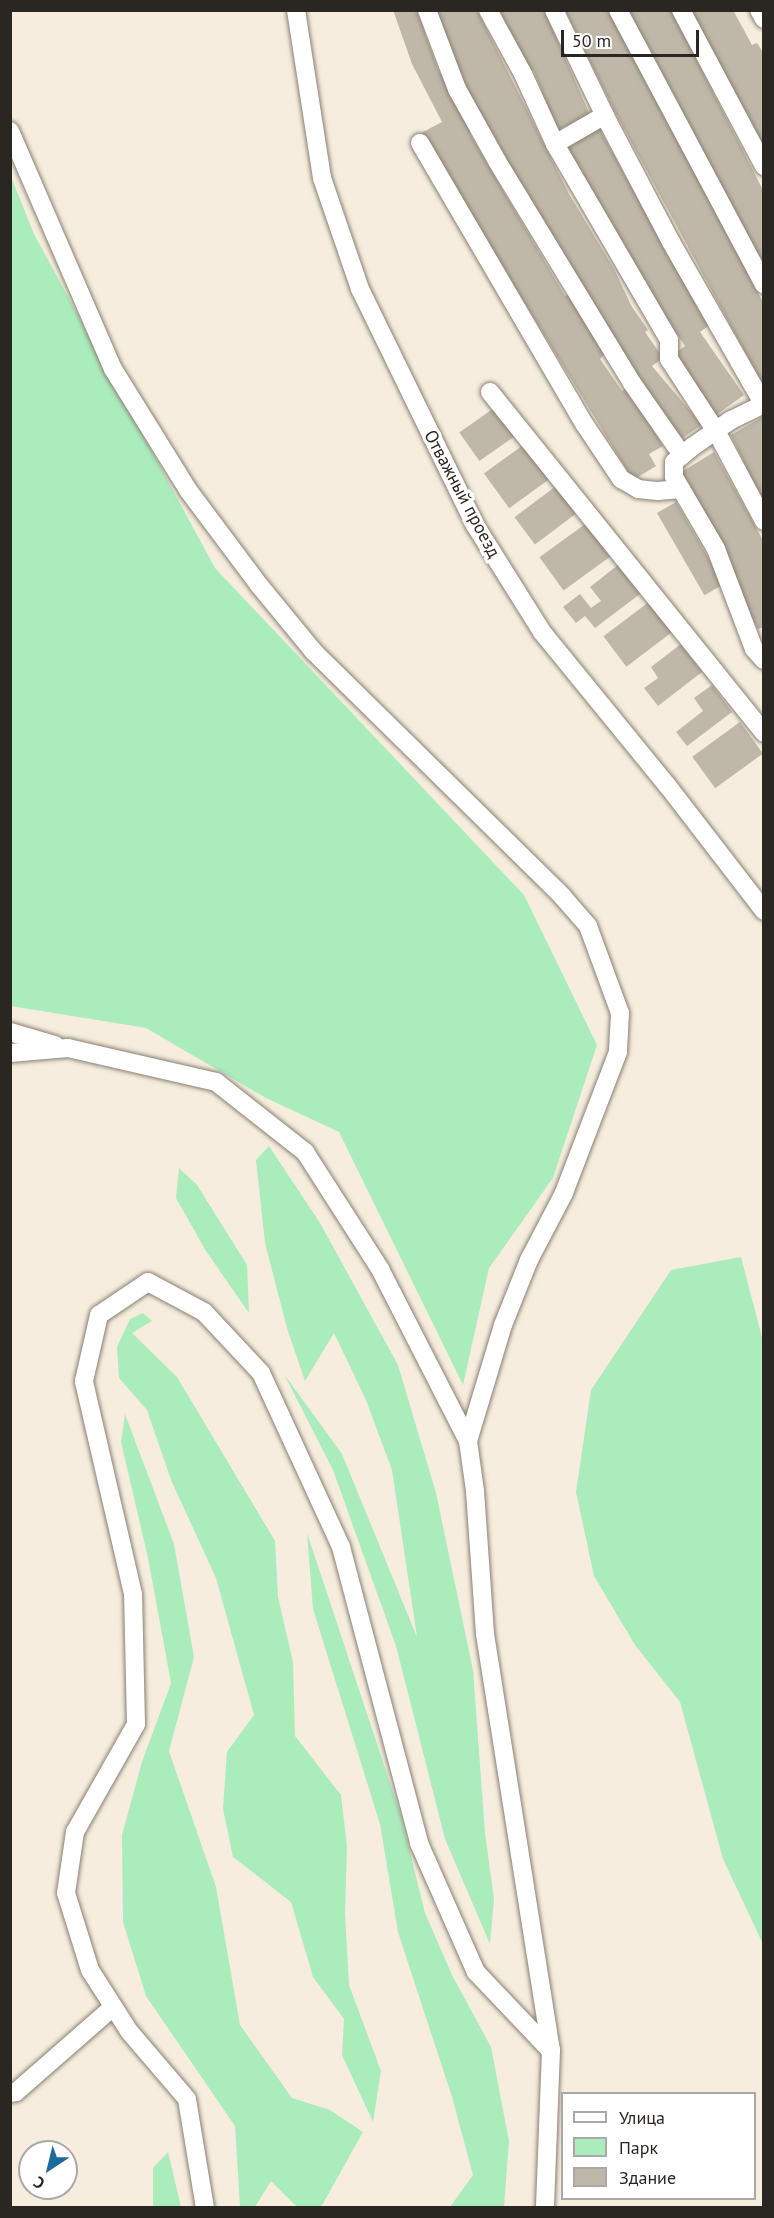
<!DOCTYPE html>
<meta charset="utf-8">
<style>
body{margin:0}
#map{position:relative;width:774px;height:2218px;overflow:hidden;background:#f6edde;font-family:"PT Sans",sans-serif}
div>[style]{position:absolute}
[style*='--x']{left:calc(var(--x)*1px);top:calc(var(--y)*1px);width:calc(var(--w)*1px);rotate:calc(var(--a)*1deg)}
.green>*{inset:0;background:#abecbd}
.building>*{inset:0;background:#bfb7a8;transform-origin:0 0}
.roads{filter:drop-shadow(0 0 2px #888072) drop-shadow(0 0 2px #888072)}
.minor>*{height:18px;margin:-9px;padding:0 9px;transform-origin:9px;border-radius:9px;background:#fff}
span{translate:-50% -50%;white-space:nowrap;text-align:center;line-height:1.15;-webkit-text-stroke:6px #fff;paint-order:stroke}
.street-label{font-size:18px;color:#2a2722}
.frame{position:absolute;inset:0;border:12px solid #2a2722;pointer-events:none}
.legend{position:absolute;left:561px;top:2092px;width:195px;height:108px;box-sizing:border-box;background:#fff;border:2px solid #aaa9a7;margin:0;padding:8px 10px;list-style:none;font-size:18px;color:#2a2722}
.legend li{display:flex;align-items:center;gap:12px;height:30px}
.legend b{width:30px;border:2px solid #aaa9a7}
.north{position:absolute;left:18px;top:2140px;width:60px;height:60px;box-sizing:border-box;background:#fff;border:2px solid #aaa9a7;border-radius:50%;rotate:215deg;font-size:16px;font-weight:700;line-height:24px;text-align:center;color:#2a2722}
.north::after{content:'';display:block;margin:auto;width:21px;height:27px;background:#1e6a9d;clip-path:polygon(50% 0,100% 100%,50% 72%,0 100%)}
.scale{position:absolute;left:561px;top:30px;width:138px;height:27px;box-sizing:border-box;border:3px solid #2a2722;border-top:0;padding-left:8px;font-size:18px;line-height:21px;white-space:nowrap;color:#2a2722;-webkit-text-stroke:4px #fff;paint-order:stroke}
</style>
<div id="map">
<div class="green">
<div style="clip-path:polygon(10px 174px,34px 234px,215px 568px,524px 895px,597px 1045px,553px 1178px,489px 1268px,463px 1385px,339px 1132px,266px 1098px,146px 1028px,11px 1006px)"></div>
<div style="clip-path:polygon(269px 1146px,320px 1223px,398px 1365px,436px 1493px,473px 1670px,485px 1833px,494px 1899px,490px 1944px,445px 1839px,396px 1646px,333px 1470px,284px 1374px,342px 1454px,417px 1637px,392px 1470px,366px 1400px,334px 1333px,305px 1381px,287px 1328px,265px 1243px,256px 1160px)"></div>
<div style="clip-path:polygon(179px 1168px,197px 1185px,247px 1265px,249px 1313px,206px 1251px,176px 1198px)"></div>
<div style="clip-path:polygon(741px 1257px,764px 1345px,763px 1944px,723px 1859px,680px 1702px,635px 1645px,594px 1576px,576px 1492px,591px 1390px,671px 1270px)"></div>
<div style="clip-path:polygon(143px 1313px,152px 1321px,132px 1333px,177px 1377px,275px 1541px,278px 1597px,293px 1662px,295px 1736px,341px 1795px,347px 1846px,345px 1913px,349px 1985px,381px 2071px,373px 2122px,342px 2055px,344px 2019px,313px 1977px,291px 1902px,233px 1857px,223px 1809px,227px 1752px,254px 1715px,216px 1578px,171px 1480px,147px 1410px,119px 1378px,117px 1347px,130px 1319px)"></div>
<div style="clip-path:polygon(125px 1414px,174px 1544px,194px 1657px,169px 1751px,216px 1887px,240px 2025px,292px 2098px,330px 2110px,363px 2132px,321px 2207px,297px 2207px,271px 2181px,255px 2207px,240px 2207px,235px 2126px,146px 1996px,123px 1922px,122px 1835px,142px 1762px,171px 1683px,148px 1558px,121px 1442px)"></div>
<div style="clip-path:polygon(307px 1533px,401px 1816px,425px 1913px,452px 1975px,491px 2047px,509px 2141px,504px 2207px,450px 2207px,473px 2175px,452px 2097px,398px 1932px,380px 1824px,313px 1609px)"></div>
<div style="clip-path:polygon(168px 2152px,181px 2207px,153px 2207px,153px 2168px)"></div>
</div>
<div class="building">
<div style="clip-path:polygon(393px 10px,417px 10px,437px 67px,473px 132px,470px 134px,565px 296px,569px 294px,605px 354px,600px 359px,622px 391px,625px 389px,632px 400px,635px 399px,663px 446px,649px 454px,656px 466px,633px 480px,421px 133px,442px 122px,412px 64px)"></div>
<div style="clip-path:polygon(436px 10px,477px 10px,569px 194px,614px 269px,632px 307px,648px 330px,645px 332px,663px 358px,652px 366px,702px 425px,682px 438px,636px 379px,575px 285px,468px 92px)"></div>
<div style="clip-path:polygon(499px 10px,544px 10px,590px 115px,556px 131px,539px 95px,543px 93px,533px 70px,529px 72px)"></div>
<div style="clip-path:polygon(565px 10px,608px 10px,681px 146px,764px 304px,764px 387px,614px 110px)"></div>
<div style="clip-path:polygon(626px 10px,671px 10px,764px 192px,764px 267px,647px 44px)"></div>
<div style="clip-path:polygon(687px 10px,733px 10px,752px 45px,757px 43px,764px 54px,764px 149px)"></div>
<div style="clip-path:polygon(598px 126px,679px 274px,711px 324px,700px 332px,744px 395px,716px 415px,675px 353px,685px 346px,644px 285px,563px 147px)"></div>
<div style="left:497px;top:406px;width:35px;height:46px;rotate:55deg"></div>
<div style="clip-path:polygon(764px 416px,764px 505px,731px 435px)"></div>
<div style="left:526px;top:443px;width:43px;height:52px;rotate:54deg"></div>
<div style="clip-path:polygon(714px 452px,764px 542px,764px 627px,758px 629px,733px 584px,722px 552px,726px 549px,680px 473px)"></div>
<div style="left:556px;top:486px;width:34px;height:52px;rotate:53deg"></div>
<div style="left:676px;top:502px;width:95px;height:22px;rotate:60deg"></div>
<div style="left:588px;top:522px;width:41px;height:60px;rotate:54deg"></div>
<div style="clip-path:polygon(618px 565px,640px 594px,595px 628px,585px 616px,576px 623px,563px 607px,580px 594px,591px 608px,601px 601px,590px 587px)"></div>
<div style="left:649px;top:602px;width:38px;height:57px;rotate:53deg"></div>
<div style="clip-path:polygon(681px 644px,702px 672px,658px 706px,644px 688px,658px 678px,651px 667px)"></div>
<div style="clip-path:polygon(712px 685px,732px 712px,687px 746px,676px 732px,703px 711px,694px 698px)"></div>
<div style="left:740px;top:722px;width:39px;height:59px;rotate:54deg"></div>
</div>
<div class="roads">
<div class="minor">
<div style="--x:296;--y:10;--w:170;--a:81.2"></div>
<div style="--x:322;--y:178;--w:117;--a:71.1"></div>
<div style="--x:360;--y:289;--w:263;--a:64"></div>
<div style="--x:475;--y:525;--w:126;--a:57.9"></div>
<div style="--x:542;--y:632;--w:198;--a:50.8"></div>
<div style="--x:667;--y:785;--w:159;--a:52.4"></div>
<div style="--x:427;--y:10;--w:85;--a:69.2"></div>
<div style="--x:457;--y:89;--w:82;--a:60.9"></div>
<div style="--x:497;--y:161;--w:260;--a:58.7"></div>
<div style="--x:632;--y:383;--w:88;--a:55.2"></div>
<div style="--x:488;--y:10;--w:73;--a:61.3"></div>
<div style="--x:523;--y:74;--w:77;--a:65.4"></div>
<div style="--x:554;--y:10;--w:124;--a:64.3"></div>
<div style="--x:608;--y:122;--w:136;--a:62.3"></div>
<div style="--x:671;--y:242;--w:188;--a:60.3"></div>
<div style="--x:618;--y:10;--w:311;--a:62"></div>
<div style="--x:681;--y:10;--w:177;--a:62"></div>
<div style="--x:759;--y:10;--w:10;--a:61"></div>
<div style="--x:605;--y:115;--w:58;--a:149.9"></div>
<div style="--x:555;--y:144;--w:227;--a:59.8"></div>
<div style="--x:669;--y:340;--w:19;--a:90"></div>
<div style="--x:669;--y:359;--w:86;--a:56.9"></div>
<div style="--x:716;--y:431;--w:102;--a:61.9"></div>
<div style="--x:10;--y:131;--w:259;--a:66.6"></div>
<div style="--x:113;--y:369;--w:142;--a:58.2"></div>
<div style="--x:188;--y:490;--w:119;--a:53.2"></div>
<div style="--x:259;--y:585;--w:87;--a:50.6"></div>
<div style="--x:314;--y:652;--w:348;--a:44.5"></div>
<div style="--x:562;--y:896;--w:40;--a:49"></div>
<div style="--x:588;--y:926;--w:93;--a:69.8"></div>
<div style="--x:620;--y:1013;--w:39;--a:93"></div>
<div style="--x:618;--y:1052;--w:151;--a:111"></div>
<div style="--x:564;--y:1193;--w:76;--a:117.6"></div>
<div style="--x:529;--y:1260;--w:70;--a:111.8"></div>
<div style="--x:503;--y:1325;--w:121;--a:106.8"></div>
<div style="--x:468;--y:1441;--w:50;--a:82"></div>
<div style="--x:475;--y:1491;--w:143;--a:86"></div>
<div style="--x:485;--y:1634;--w:421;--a:81"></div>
<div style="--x:551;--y:2050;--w:158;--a:92.2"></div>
<div style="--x:420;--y:143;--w:327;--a:59.7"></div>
<div style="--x:585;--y:425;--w:65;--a:56.3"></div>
<div style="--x:621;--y:479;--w:20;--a:30"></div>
<div style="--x:638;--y:489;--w:20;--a:6"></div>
<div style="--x:658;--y:491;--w:23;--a:-5"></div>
<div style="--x:490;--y:392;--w:437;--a:51.2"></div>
<div style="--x:764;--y:404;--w:37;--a:154"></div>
<div style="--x:731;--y:420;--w:47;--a:145.3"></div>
<div style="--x:692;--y:447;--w:23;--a:140"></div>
<div style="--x:674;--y:462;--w:15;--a:90"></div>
<div style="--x:674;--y:477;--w:83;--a:59.7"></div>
<div style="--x:716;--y:549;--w:107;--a:69.2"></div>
<div style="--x:754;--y:649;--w:15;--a:48"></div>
<div style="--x:10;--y:1032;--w:47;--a:16.1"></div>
<div style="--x:10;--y:1053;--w:58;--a:-4.9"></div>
<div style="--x:68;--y:1048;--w:152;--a:12.9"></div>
<div style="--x:216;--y:1082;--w:113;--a:38.2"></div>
<div style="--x:305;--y:1152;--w:139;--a:57.3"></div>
<div style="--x:380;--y:1269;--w:193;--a:62.9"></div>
<div style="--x:10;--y:2093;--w:6;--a:-9"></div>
<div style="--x:16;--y:2092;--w:129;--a:-41.2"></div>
<div style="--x:205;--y:2208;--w:110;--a:-99.4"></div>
<div style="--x:187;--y:2099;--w:89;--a:-130.5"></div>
<div style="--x:129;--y:2031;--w:72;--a:-122.6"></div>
<div style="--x:90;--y:1970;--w:81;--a:-107.3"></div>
<div style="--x:66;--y:1893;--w:62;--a:-81.6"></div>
<div style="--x:75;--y:1832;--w:124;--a:-60.5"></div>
<div style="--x:136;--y:1724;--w:130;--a:-91.3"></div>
<div style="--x:133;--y:1594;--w:219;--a:-103"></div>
<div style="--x:84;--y:1381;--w:68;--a:-77.2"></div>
<div style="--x:99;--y:1315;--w:59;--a:-34"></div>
<div style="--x:148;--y:1282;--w:64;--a:28.2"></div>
<div style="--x:204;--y:1312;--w:83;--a:46.9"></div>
<div style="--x:261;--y:1373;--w:192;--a:65.3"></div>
<div style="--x:341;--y:1547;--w:306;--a:75.2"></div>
<div style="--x:419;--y:1843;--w:141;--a:66.2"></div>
<div style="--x:476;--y:1972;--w:108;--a:46.5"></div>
</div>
</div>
<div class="street-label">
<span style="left:462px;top:494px;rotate:62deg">Отважный проезд</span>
</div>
<div class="frame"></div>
<ul class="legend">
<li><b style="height:8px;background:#fff"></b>Улица</li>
<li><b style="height:16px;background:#abecbd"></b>Парк</li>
<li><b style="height:16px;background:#bfb7a8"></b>Здание</li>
</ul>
<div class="north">С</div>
<div class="scale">50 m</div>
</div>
